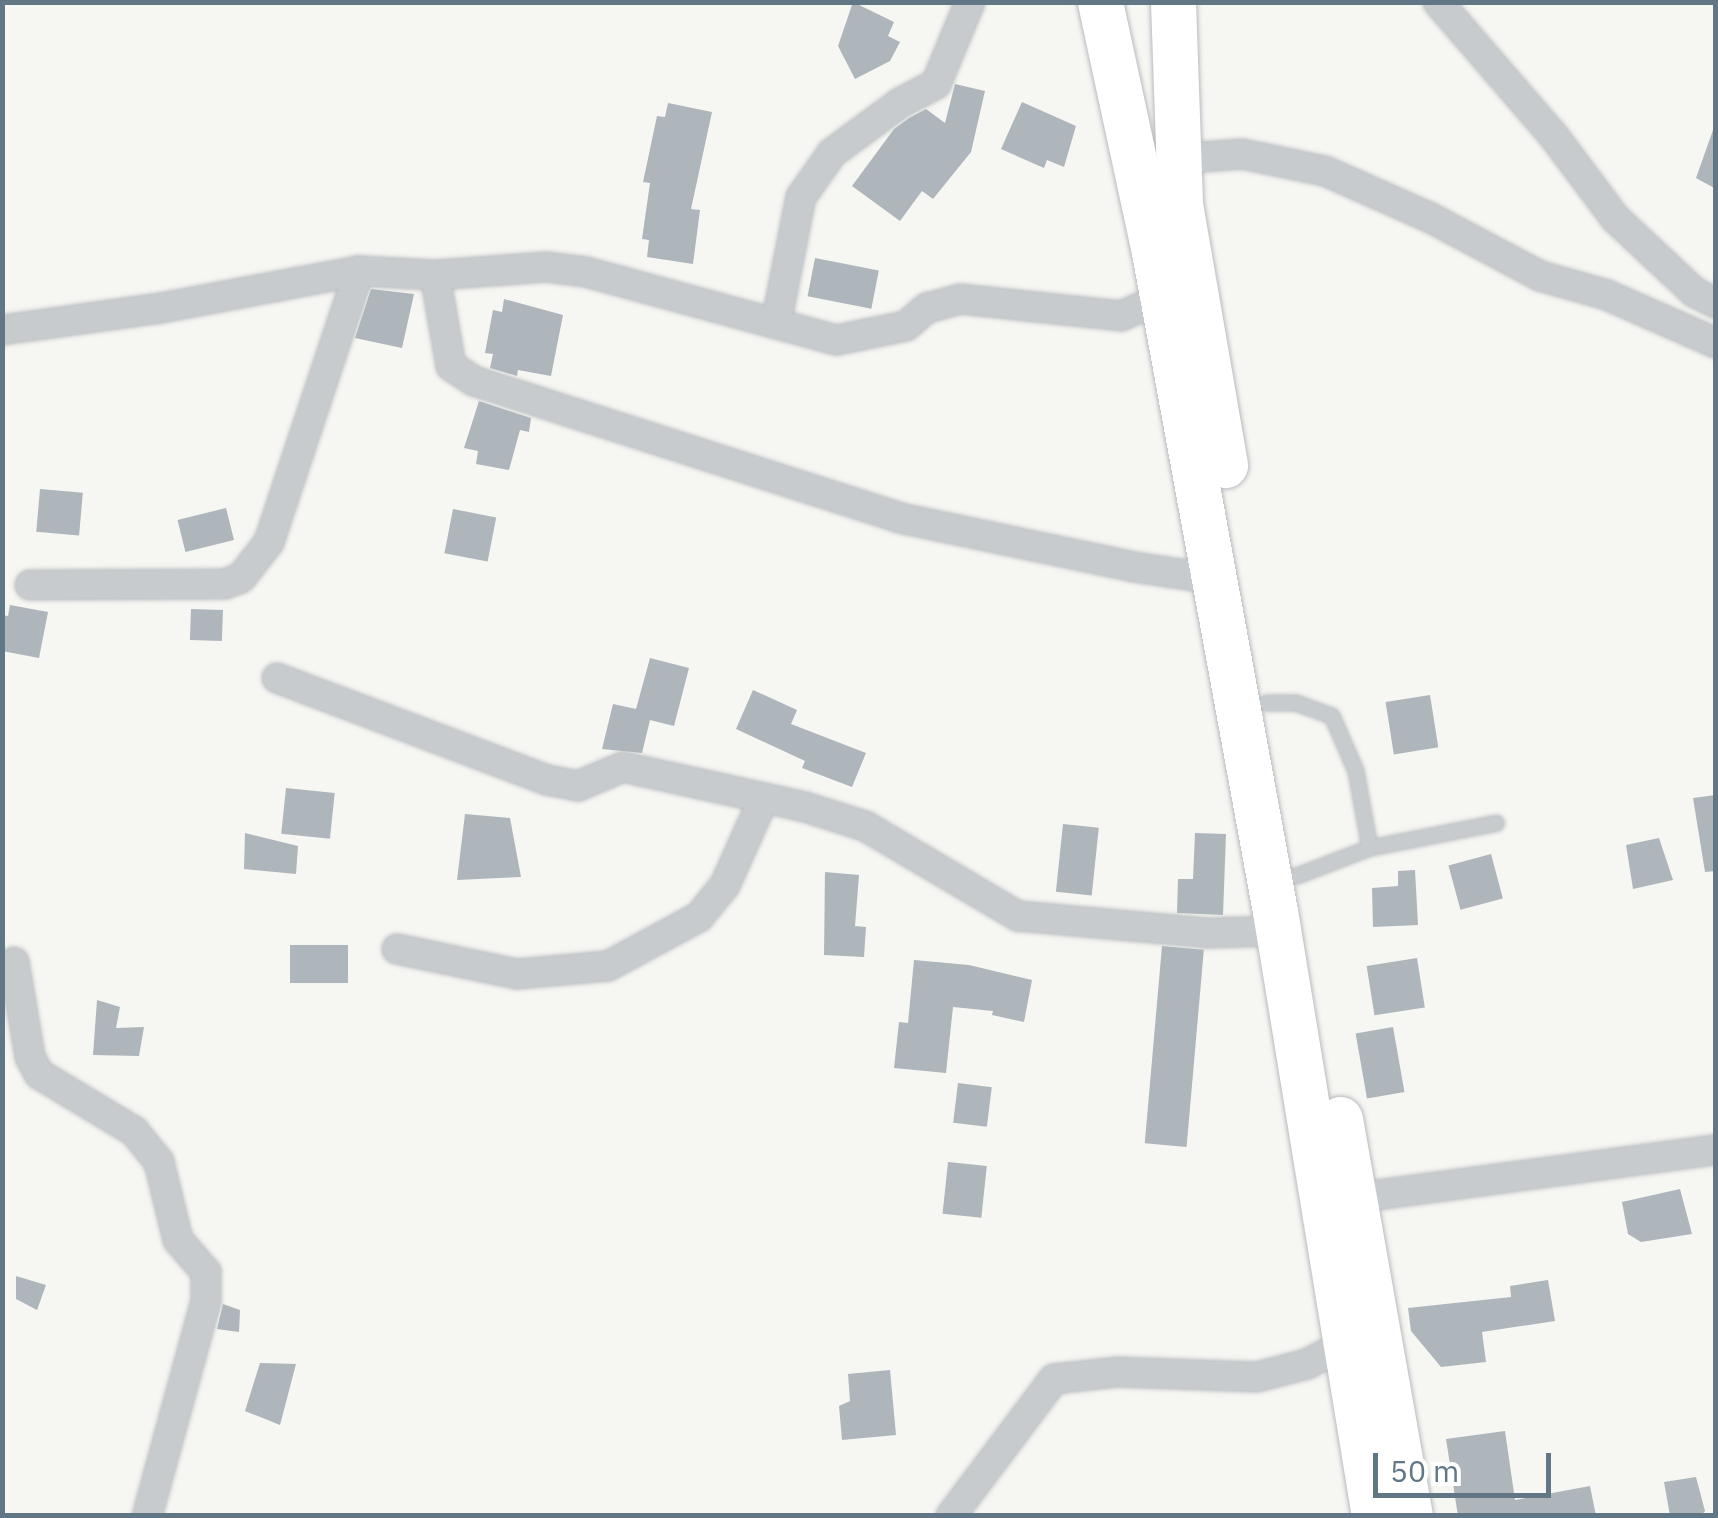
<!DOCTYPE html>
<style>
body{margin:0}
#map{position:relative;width:1718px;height:1518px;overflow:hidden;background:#f6f6f2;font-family:"IBM Plex Sans",sans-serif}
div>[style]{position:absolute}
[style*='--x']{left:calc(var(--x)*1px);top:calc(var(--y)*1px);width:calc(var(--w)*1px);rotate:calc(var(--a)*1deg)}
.building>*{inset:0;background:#aeb6bb;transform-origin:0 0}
.roads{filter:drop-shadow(0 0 2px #b8bcc0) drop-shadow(0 0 2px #b8bcc0)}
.lane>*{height:14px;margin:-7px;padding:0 7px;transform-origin:7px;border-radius:7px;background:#c8cbce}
.street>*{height:28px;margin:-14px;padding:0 14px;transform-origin:14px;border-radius:14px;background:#c8cbce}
.primary>*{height:45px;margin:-22.5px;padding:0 22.5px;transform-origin:22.5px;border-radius:22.5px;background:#fff}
span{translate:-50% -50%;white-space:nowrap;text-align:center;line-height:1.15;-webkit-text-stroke:10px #fff;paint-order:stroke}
.frame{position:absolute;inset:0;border:5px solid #627785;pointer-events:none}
.scale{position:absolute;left:1373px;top:1453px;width:178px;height:45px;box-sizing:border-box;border:5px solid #627785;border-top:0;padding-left:12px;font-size:30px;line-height:35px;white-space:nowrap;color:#627785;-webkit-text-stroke:8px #fff;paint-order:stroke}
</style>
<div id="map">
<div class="building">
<div style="clip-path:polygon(853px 2px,894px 22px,888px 36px,900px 42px,890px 61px,855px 79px,838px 46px)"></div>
<div style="clip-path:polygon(955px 84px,985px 91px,971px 152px,933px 199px,922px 191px,900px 221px,852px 186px,894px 129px,909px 118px,926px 109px,945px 123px)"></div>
<div style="clip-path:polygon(1022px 102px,1076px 126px,1064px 167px,1047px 160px,1044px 168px,1001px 149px)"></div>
<div style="clip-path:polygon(668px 103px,712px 112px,691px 209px,700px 210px,693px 264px,647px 257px,649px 240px,642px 239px,650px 183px,643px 182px,657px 116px,665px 117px)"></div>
<div style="clip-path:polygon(1713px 130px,1716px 130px,1716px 189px,1696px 178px)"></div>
<div style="left:815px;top:258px;width:65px;height:39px;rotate:11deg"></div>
<div style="clip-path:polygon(371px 289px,414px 294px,402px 348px,355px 338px)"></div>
<div style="clip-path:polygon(504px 299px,563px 315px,551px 376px,518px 370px,517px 376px,490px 368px,493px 354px,485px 353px,493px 310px,502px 312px)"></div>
<div style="clip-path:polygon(479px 401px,531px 418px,529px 432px,520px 430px,509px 470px,476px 464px,478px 451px,464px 448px)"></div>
<div style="left:40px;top:489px;width:43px;height:43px;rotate:5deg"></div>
<div style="left:226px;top:508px;width:33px;height:50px;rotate:76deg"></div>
<div style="left:453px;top:509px;width:44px;height:45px;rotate:11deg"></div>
<div style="clip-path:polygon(10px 605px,48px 612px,39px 658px,2px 651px,2px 615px,8px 616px)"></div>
<div style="left:191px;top:609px;width:32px;height:31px;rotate:2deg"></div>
<div style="clip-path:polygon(650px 658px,689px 668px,674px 726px,650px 720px,642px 753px,602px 749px,613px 704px,636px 709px)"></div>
<div style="clip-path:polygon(753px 690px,797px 710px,791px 724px,866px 753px,852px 787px,802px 768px,805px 761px,736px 729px)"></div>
<div style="left:1430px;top:695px;width:53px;height:45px;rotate:81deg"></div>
<div style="left:286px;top:788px;width:49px;height:46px;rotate:6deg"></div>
<div style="clip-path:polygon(1716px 795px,1716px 871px,1705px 872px,1693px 798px)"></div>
<div style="clip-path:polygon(465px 814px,510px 818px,521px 877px,457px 880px)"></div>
<div style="left:1063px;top:824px;width:36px;height:68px;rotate:6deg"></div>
<div style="clip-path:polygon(245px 833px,298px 846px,296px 874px,244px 869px)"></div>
<div style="clip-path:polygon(1195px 833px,1226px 834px,1223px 915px,1177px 913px,1178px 879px,1193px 879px)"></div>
<div style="clip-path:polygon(1659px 838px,1673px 880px,1633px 889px,1626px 845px)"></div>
<div style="left:1491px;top:854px;width:46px;height:44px;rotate:75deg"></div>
<div style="clip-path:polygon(1415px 870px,1418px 925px,1373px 927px,1372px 888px,1398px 886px,1398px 871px)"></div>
<div style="clip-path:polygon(825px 872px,859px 875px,855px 926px,866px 927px,864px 957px,824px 955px)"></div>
<div style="left:348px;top:945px;width:38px;height:58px;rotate:90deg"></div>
<div style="left:1162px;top:946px;width:42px;height:198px;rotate:5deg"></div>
<div style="left:1417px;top:958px;width:50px;height:51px;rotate:81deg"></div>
<div style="clip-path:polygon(914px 960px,969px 965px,1032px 980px,1024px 1022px,992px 1015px,993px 1011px,953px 1007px,946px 1073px,894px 1068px,899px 1022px,908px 1023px)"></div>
<div style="clip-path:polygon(97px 1000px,120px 1007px,116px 1028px,144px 1027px,139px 1056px,93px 1055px)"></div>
<div style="left:1393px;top:1027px;width:66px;height:38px;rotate:80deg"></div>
<div style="left:958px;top:1083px;width:34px;height:40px;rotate:7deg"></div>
<div style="left:948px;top:1162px;width:39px;height:52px;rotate:6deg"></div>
<div style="clip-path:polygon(1680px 1189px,1692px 1234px,1641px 1242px,1628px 1234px,1622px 1202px)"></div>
<div style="clip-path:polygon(16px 1276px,46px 1285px,37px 1310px,16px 1299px)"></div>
<div style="clip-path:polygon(1548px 1280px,1555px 1321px,1482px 1332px,1486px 1362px,1441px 1367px,1411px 1331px,1408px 1308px,1511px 1297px,1510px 1286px)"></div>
<div style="clip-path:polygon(223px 1304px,240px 1310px,239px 1332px,217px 1329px)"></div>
<div style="clip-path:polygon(260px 1363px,296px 1364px,280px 1425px,245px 1411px)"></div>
<div style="clip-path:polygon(890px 1370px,896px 1435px,842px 1440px,839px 1406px,850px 1401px,848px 1374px)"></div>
<div style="clip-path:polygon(1505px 1431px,1515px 1500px,1590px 1486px,1596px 1516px,1458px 1516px,1446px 1439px)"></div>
<div style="clip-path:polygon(1696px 1477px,1705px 1511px,1701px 1516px,1670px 1516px,1664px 1482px)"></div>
</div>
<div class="roads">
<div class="lane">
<div style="--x:1267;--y:703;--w:29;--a:0"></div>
<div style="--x:1296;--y:703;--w:38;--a:20"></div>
<div style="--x:1332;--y:716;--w:60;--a:66.4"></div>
<div style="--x:1356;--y:771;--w:78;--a:79.7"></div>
<div style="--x:1297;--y:876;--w:78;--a:-21"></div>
<div style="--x:1370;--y:848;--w:129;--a:-11.1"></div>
</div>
<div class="street">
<div style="--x:1438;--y:2;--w:176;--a:49.2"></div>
<div style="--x:1553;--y:135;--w:104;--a:53.2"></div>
<div style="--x:1615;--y:218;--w:108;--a:43.1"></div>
<div style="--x:1694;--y:292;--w:25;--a:27"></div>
<div style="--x:1176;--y:159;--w:66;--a:-4.3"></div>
<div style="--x:1242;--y:154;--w:85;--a:11.6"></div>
<div style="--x:1325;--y:171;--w:114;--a:23.9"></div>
<div style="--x:1429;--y:217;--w:126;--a:28"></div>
<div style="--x:1540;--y:276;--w:70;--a:15.8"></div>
<div style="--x:1607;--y:295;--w:119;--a:23.8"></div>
<div style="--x:435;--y:275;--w:92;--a:80"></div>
<div style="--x:451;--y:366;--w:27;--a:33"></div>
<div style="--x:474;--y:381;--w:447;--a:17.8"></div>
<div style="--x:900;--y:518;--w:239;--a:11.8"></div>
<div style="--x:1134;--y:567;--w:81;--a:8.5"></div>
<div style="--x:776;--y:324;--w:129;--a:-78.9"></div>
<div style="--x:801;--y:197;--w:54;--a:-54.8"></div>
<div style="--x:832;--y:153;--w:84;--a:-36.3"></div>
<div style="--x:900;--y:103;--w:41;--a:-27.8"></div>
<div style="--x:936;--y:84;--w:89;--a:-67.5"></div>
<div style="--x:2;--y:330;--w:161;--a:-7.9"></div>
<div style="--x:161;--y:308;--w:201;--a:-10.6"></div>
<div style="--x:359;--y:271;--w:76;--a:3"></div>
<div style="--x:435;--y:275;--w:111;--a:-4.1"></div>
<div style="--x:546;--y:267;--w:40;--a:7.1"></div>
<div style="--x:586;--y:272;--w:260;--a:15.2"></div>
<div style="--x:837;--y:340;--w:70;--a:-11.5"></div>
<div style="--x:906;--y:326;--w:28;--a:-41"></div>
<div style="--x:927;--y:308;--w:34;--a:-15"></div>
<div style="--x:960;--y:299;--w:162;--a:6"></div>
<div style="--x:1121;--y:316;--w:45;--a:-23.7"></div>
<div style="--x:30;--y:585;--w:195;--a:-0.3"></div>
<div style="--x:225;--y:584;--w:17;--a:-21"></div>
<div style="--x:241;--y:578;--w:46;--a:-52.1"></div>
<div style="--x:269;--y:542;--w:286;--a:-71.6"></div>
<div style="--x:277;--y:678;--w:289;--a:20.7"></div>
<div style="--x:547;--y:780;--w:32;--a:11"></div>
<div style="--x:578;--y:786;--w:49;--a:-22.9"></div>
<div style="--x:623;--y:767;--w:186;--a:12.4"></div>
<div style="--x:805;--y:807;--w:63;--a:17.6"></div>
<div style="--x:865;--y:826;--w:178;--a:30.5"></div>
<div style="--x:1018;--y:916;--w:190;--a:5.1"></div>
<div style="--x:1207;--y:933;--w:72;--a:-1.6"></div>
<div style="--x:397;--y:949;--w:123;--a:11.8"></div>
<div style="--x:517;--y:974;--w:91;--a:-5"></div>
<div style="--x:608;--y:966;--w:103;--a:-28.3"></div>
<div style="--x:699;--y:917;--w:41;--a:-50.9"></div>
<div style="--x:725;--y:885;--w:95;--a:-65.9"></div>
<div style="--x:14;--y:962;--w:96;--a:80.4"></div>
<div style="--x:30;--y:1057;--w:19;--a:62"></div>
<div style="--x:39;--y:1074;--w:111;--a:31"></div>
<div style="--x:134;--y:1131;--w:40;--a:51"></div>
<div style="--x:159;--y:1162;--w:80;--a:76.3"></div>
<div style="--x:178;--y:1240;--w:43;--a:48.8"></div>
<div style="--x:206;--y:1272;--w:29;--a:90"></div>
<div style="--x:206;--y:1301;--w:223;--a:105.3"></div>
<div style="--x:1354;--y:1198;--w:365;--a:-7.6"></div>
<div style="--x:951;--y:1516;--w:171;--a:-53.1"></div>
<div style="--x:1054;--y:1379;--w:63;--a:-6.3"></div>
<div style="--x:1117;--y:1372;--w:140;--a:2"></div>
<div style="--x:1257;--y:1377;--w:52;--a:-14.6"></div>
<div style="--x:1307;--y:1364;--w:43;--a:-27.8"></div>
</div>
<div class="primary">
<div style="--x:1100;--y:2;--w:256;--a:77.8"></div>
<div style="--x:1154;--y:252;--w:670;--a:79.6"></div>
<div style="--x:1275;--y:911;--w:613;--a:80.71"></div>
<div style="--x:1173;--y:2;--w:202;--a:88"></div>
<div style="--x:1180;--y:204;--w:265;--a:80.2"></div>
<div style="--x:1340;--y:1119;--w:403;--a:80"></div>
</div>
</div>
<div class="frame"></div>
<div class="scale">50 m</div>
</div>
